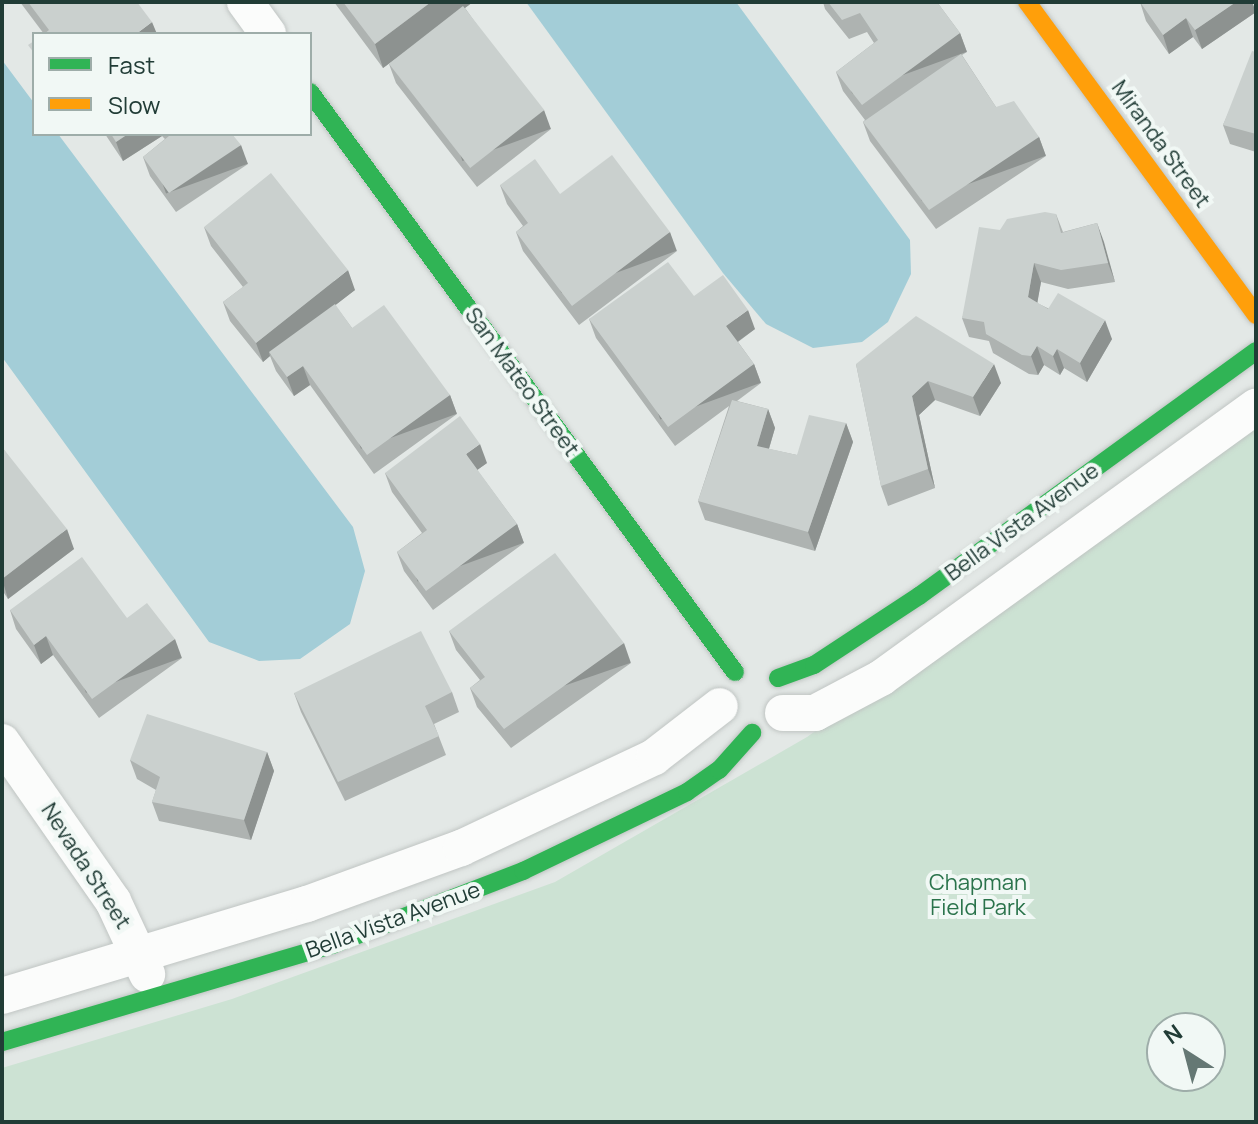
<!DOCTYPE html>
<style>
body{margin:0}
#map{position:relative;width:1258px;height:1124px;overflow:hidden;background:#e3e8e6;font-family:Manrope,sans-serif}
div>[style]{position:absolute}
[style*='--x']{left:calc(var(--x)*1px);top:calc(var(--y)*1px);width:calc(var(--w)*1px);rotate:calc(var(--a)*1deg)}
.green>*{inset:0;background:#cce2d3}
.water>*{inset:0;background:#a3cdd7}
.roads{filter:drop-shadow(0 0 2px #c0c5c3) drop-shadow(0 0 2px #c0c5c3)}
.street>*{height:36px;margin:-18px;padding:0 18px;transform-origin:18px;border-radius:18px;background:#fbfcfb}
.fast>*{height:18px;margin:-9px;padding:0 9px;transform-origin:9px;border-radius:9px;background:#30b455}
.slow>*{height:18px;margin:-9px;padding:0 9px;transform-origin:9px;border-radius:9px;background:#ff9f0a}
.wall>*{inset:0;background:#aeb3b1}
.shaded-wall>*{inset:0;background:#8d9290;transform-origin:0 0}
.building>*{inset:0;background:#cad0ce;transform-origin:0 0}
span{translate:-50% -50%;white-space:nowrap;text-align:center;line-height:1.15;-webkit-text-stroke:8px #f1f8f5;paint-order:stroke}
.street-label{font-size:22px;color:#213c36}
.park-label{font-size:22px;color:#2a734b}
.frame{position:absolute;inset:0;border:4px solid #213c36;pointer-events:none}
.legend{position:absolute;left:32px;top:32px;width:280px;height:104px;box-sizing:border-box;background:#f1f8f5;border:2px solid #9eada9;margin:0;padding:10px 14px;list-style:none;font-size:24px;color:#213c36}
.legend li{display:flex;align-items:center;gap:16px;height:40px}
.legend b{width:40px;border:2px solid #9eada9}
.north{position:absolute;left:1146px;top:1012px;width:80px;height:80px;box-sizing:border-box;background:#f1f8f5;border:2px solid #9eada9;border-radius:50%;rotate:324deg;font-size:22px;font-weight:700;line-height:32px;text-align:center;color:#213c36}
.north::after{content:'';display:block;margin:auto;width:28px;height:36px;background:#657874;clip-path:polygon(50% 0,100% 100%,50% 72%,0 100%)}
</style>
<div id="map">
<div class="green">
<div style="clip-path:polygon(evenodd,1256px 415px,1256px 1122px,2px 1122px,2px 1068px,232px 999px,555px 882px,807px 737px,1256px 415px,1162px 1028px,1210px 1028px,1210px 1076px,1162px 1076px,1162px 1028px)"></div>
</div>
<div class="water">
<div style="clip-path:polygon(526px 2px,736px 2px,910px 240px,911px 274px,888px 322px,862px 342px,813px 348px,766px 324px,723px 273px)"></div>
<div style="clip-path:polygon(2px 60px,34px 103px,34px 134px,58px 134px,353px 527px,365px 571px,350px 624px,300px 659px,259px 661px,209px 642px,2px 357px)"></div>
</div>
<div class="roads">
<div class="street">
<div style="--x:245;--y:2;--w:39;--a:54"></div>
<div style="--x:783;--y:713;--w:32;--a:0"></div>
<div style="--x:815;--y:713;--w:75;--a:-27.9"></div>
<div style="--x:881;--y:678;--w:463;--a:-35.9"></div>
<div style="--x:2;--y:742;--w:194;--a:55.1"></div>
<div style="--x:113;--y:901;--w:81;--a:65"></div>
<div style="--x:2;--y:996;--w:319;--a:-16.8"></div>
<div style="--x:307;--y:904;--w:164;--a:-20"></div>
<div style="--x:461;--y:848;--w:213;--a:-25.2"></div>
<div style="--x:654;--y:757;--w:83;--a:-37.7"></div>
</div>
<div class="fast">
<div style="--x:310;--y:92;--w:719;--a:53.77"></div>
<div style="--x:778;--y:678;--w:38;--a:-20"></div>
<div style="--x:814;--y:665;--w:126;--a:-33.3"></div>
<div style="--x:919;--y:596;--w:417;--a:-36"></div>
<div style="--x:2;--y:1042;--w:346;--a:-16.4"></div>
<div style="--x:334;--y:944;--w:203;--a:-21.1"></div>
<div style="--x:523;--y:871;--w:182;--a:-25.7"></div>
<div style="--x:687;--y:792;--w:39;--a:-35"></div>
<div style="--x:719;--y:770;--w:50;--a:-48.3"></div>
</div>
<div class="slow">
<div style="--x:1027;--y:2;--w:388;--a:53.8"></div>
</div>
</div>
<div class="wall">
<div style="clip-path:polygon(20px 2px,137px 2px,44px 34px)"></div>
<div style="clip-path:polygon(334px 2px,473px 2px,465px 8px,551px 129px,477px 187px,396px 83px,389px 64px,398px 57px,383px 68px)"></div>
<div style="clip-path:polygon(823px 2px,937px 2px,960px 33px,967px 52px,962px 55px,996px 107px,1039px 137px,1046px 156px,936px 229px,870px 141px,863px 122px,865px 120px,843px 91px,836px 72px,874px 43px,867px 32px,849px 39px,825px 9px)"></div>
<div style="clip-path:polygon(1140px 2px,1252px 2px,1256px 12px,1202px 49px,1193px 37px,1169px 54px,1146px 21px)"></div>
<div style="clip-path:polygon(1256px 52px,1256px 152px,1230px 144px,1223px 125px)"></div>
<div style="clip-path:polygon(105px 134px,232px 134px,248px 164px,176px 212px,150px 176px,143px 157px,165px 139px,162px 136px,123px 161px)"></div>
<div style="clip-path:polygon(500px 185px,560px 194px,677px 251px,579px 325px,523px 251px,516px 232px,523px 226px,507px 204px)"></div>
<div style="clip-path:polygon(1056px 214px,1063px 232px,1097px 223px,1115px 282px,1068px 289px,1041px 282px,1037px 303px,1112px 339px,1087px 382px,1064px 368px,1060px 375px,1044px 365px,1038px 375px,1029px 374px,993px 353px,989px 341px,969px 337px,962px 318px,1000px 230px)"></div>
<div style="clip-path:polygon(204px 227px,355px 290px,335px 305px,352px 328px,450px 395px,457px 414px,374px 474px,310px 385px,294px 396px,276px 371px,270px 356px,263px 362px,230px 321px,223px 302px,243px 287px,211px 246px)"></div>
<div style="clip-path:polygon(694px 296px,755px 329px,738px 342px,754px 364px,761px 383px,737px 401px,768px 409px,775px 428px,769px 449px,797px 455px,846px 423px,853px 442px,815px 551px,705px 520px,698px 501px,729px 406px,675px 446px,596px 338px,589px 319px)"></div>
<div style="clip-path:polygon(856px 364px,1001px 383px,980px 416px,935px 400px,919px 415px,935px 488px,888px 506px,881px 486px)"></div>
<div style="clip-path:polygon(2px 447px,74px 549px,8px 599px,2px 590px)"></div>
<div style="clip-path:polygon(487px 463px,477px 470px,517px 524px,524px 543px,433px 610px,404px 571px,397px 552px,422px 533px,392px 492px,385px 473px)"></div>
<div style="clip-path:polygon(10px 610px,127px 618px,182px 658px,99px 718px,53px 655px,41px 664px,16px 629px)"></div>
<div style="clip-path:polygon(449px 631px,631px 663px,511px 748px,477px 707px,470px 688px,480px 680px,456px 650px)"></div>
<div style="clip-path:polygon(452px 692px,459px 712px,434px 724px,446px 755px,345px 801px,301px 712px,294px 693px)"></div>
<div style="clip-path:polygon(267px 752px,274px 771px,251px 840px,159px 821px,152px 802px,156px 790px,137px 779px,130px 760px)"></div>
</div>
<div class="shaded-wall">
<div style="clip-path:polygon(431px 2px,473px 2px,383px 68px,375px 44px)"></div>
<div style="clip-path:polygon(1236px 2px,1252px 2px,1256px 12px,1202px 49px,1195px 30px)"></div>
<div style="clip-path:polygon(1186px 18px,1193px 37px,1169px 54px,1163px 35px)"></div>
<div style="clip-path:polygon(152px 22px,157px 34px,136px 34px)"></div>
<div style="left:960px;top:33px;width:20px;height:122px;rotate:70deg"></div>
<div style="left:544px;top:110px;width:20px;height:94px;rotate:70deg"></div>
<div style="clip-path:polygon(128px 134px,161px 134px,162px 136px,123px 161px,116px 142px)"></div>
<div style="left:1039px;top:137px;width:20px;height:132px;rotate:70deg"></div>
<div style="left:241px;top:145px;width:20px;height:87px;rotate:70deg"></div>
<div style="clip-path:polygon(1097px 223px,1104px 242px,1115px 282px,1108px 263px)"></div>
<div style="left:670px;top:232px;width:20px;height:123px;rotate:70deg"></div>
<div style="clip-path:polygon(1034px 263px,1041px 282px,1035px 316px,1028px 297px)"></div>
<div style="clip-path:polygon(348px 270px,355px 290px,271px 355px,269px 352px,270px 356px,263px 362px,256px 343px)"></div>
<div style="clip-path:polygon(748px 310px,755px 329px,733px 345px,726px 326px)"></div>
<div style="clip-path:polygon(1105px 320px,1112px 339px,1087px 382px,1080px 363px)"></div>
<div style="clip-path:polygon(1037px 346px,1044px 365px,1038px 375px,1031px 356px)"></div>
<div style="clip-path:polygon(1057px 349px,1064px 368px,1060px 375px,1053px 356px)"></div>
<div style="left:754px;top:364px;width:20px;height:107px;rotate:70deg"></div>
<div style="clip-path:polygon(994px 364px,1001px 383px,980px 416px,973px 397px)"></div>
<div style="clip-path:polygon(303px 366px,310px 385px,294px 396px,287px 377px)"></div>
<div style="clip-path:polygon(928px 381px,935px 400px,919px 415px,935px 488px,928px 469px,912px 396px)"></div>
<div style="left:450px;top:395px;width:20px;height:102px;rotate:70deg"></div>
<div style="clip-path:polygon(768px 409px,775px 428px,764px 465px,757px 446px)"></div>
<div style="clip-path:polygon(846px 423px,853px 442px,815px 551px,808px 532px)"></div>
<div style="clip-path:polygon(480px 444px,487px 463px,473px 473px,466px 454px)"></div>
<div style="left:517px;top:524px;width:20px;height:113px;rotate:70deg"></div>
<div style="clip-path:polygon(67px 529px,74px 549px,8px 599px,2px 579px)"></div>
<div style="clip-path:polygon(46px 636px,53px 655px,41px 664px,34px 645px)"></div>
<div style="left:175px;top:639px;width:20px;height:102px;rotate:70deg"></div>
<div style="left:624px;top:643px;width:21px;height:148px;rotate:71deg"></div>
<div style="clip-path:polygon(267px 752px,274px 771px,251px 840px,244px 820px)"></div>
</div>
<div class="building">
<div style="clip-path:polygon(28px 2px,137px 2px,152px 22px,136px 34px,44px 34px,49px 30px)"></div>
<div style="clip-path:polygon(343px 2px,431px 2px,375px 44px)"></div>
<div style="clip-path:polygon(828px 2px,937px 2px,960px 33px,862px 105px,836px 72px,878px 40px,860px 13px,842px 20px)"></div>
<div style="clip-path:polygon(1140px 2px,1236px 2px,1195px 30px,1186px 18px,1163px 35px)"></div>
<div style="left:463px;top:6px;width:132px;height:94px;rotate:52deg"></div>
<div style="clip-path:polygon(34px 41px,34px 53px,28px 45px)"></div>
<div style="clip-path:polygon(1252px 51px,1256px 52px,1256px 134px,1223px 125px)"></div>
<div style="clip-path:polygon(961px 54px,996px 107px,1014px 101px,1039px 137px,929px 210px,863px 122px)"></div>
<div style="clip-path:polygon(111px 134px,128px 134px,116px 142px)"></div>
<div style="clip-path:polygon(168px 134px,232px 134px,241px 145px,169px 193px,143px 157px,169px 136px)"></div>
<div style="clip-path:polygon(612px 155px,670px 232px,572px 306px,516px 232px,528px 223px,500px 185px,535px 159px,560px 194px)"></div>
<div style="clip-path:polygon(271px 173px,348px 270px,256px 343px,223px 302px,248px 283px,204px 227px)"></div>
<div style="clip-path:polygon(1045px 212px,1056px 214px,1061px 233px,1097px 223px,1108px 263px,1061px 270px,1034px 263px,1028px 297px,1048px 309px,1058px 293px,1105px 320px,1080px 363px,1057px 349px,1053px 356px,1037px 346px,1031px 356px,1022px 355px,986px 334px,984px 322px,962px 318px,979px 227px,1000px 230px,1007px 219px)"></div>
<div style="clip-path:polygon(668px 262px,694px 296px,723px 275px,748px 310px,726px 326px,754px 364px,668px 427px,589px 319px)"></div>
<div style="clip-path:polygon(335px 304px,352px 328px,384px 305px,450px 395px,367px 455px,303px 366px,287px 377px,269px 352px)"></div>
<div style="clip-path:polygon(916px 316px,994px 364px,973px 397px,928px 381px,912px 396px,928px 469px,881px 486px,856px 364px)"></div>
<div style="clip-path:polygon(732px 400px,768px 409px,757px 446px,797px 455px,809px 415px,846px 423px,808px 532px,698px 501px)"></div>
<div style="clip-path:polygon(460px 416px,480px 444px,466px 454px,517px 524px,426px 591px,397px 552px,427px 530px,385px 473px)"></div>
<div style="clip-path:polygon(2px 447px,67px 529px,2px 579px)"></div>
<div style="clip-path:polygon(555px 553px,624px 643px,504px 729px,470px 688px,485px 677px,449px 631px)"></div>
<div style="clip-path:polygon(82px 557px,127px 618px,147px 603px,175px 639px,92px 699px,46px 636px,34px 645px,10px 610px)"></div>
<div style="clip-path:polygon(421px 631px,452px 692px,425px 706px,439px 736px,338px 782px,294px 693px)"></div>
<div style="clip-path:polygon(147px 714px,267px 752px,244px 820px,152px 802px,160px 777px,130px 760px)"></div>
</div>
<div class="street-label">
<span style="left:1161px;top:144px;rotate:54deg">Miranda Street</span>
<span style="left:522px;top:382px;rotate:54deg">San Mateo Street</span>
<span style="left:1022px;top:522px;rotate:-36deg">Bella Vista Avenue</span>
<span style="left:86px;top:866px;rotate:57deg">Nevada Street</span>
<span style="left:393px;top:920px;rotate:-20deg">Bella Vista Avenue</span>
</div>
<div class="park-label">
<span style="left:978px;top:895px">Chapman<br>Field Park</span>
</div>
<div class="frame"></div>
<ul class="legend">
<li><b style="height:10px;background:#30b455"></b>Fast</li>
<li><b style="height:10px;background:#ff9f0a"></b>Slow</li>
</ul>
<div class="north">N</div>
</div>
